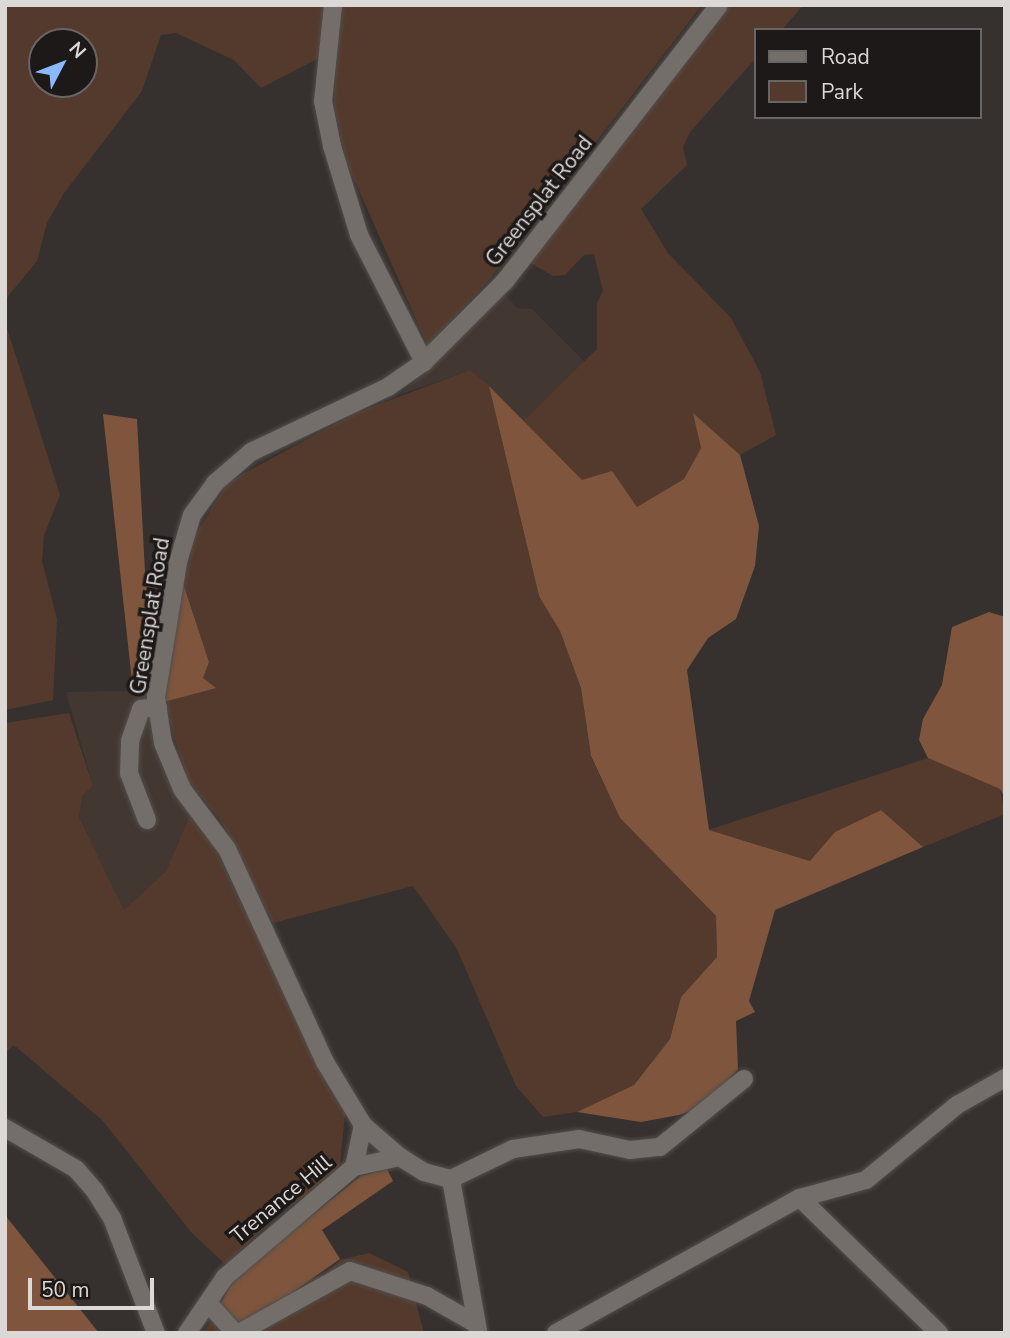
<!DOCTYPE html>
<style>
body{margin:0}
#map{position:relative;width:1010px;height:1338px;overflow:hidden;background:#36312e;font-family:"Nunito Sans",sans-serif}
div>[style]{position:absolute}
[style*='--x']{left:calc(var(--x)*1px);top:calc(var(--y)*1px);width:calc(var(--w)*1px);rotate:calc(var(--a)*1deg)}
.built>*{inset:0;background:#433831}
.green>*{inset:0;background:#543a2c}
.forest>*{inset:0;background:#7f563d}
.roads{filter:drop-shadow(0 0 2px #524e4c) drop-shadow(0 0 2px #524e4c)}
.minor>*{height:18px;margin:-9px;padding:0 9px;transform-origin:9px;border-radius:9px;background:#746e6a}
span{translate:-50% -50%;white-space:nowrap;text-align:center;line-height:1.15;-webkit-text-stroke:7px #1c1918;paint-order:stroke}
.street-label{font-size:21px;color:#dcd8d6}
.frame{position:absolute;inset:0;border:7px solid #dcd8d6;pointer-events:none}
.legend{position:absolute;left:754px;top:28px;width:228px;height:91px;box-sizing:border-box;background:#1c1918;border:2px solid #696564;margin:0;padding:9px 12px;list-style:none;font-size:21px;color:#dcd8d6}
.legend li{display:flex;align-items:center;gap:14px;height:35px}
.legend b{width:35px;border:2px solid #696564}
.north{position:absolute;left:28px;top:28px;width:70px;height:70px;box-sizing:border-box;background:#1c1918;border:2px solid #696564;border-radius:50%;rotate:48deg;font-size:19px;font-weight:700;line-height:28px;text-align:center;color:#dcd8d6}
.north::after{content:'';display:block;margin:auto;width:24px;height:32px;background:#8bbafc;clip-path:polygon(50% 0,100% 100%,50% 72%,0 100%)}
.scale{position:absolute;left:28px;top:1278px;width:126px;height:32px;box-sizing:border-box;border:4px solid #dcd8d6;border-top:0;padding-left:9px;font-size:21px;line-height:24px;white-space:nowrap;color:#dcd8d6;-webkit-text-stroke:5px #1c1918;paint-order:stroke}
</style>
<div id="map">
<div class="built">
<div style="clip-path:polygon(504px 293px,517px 308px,532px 309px,585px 362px,523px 421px,470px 370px,402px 394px)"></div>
<div style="clip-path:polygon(133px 691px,151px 697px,153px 739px,170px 787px,190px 815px,166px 871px,124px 910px,79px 817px,83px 795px,93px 786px,66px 692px)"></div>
</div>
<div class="green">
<div style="clip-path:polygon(evenodd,5px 5px,327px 5px,319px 58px,261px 88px,234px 60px,176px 33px,161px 35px,142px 91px,64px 193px,47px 223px,37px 261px,5px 300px,5px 5px,42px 42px,84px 42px,84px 84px,42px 84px,42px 42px)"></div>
<div style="clip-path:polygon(340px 5px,702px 5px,489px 280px,428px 346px,346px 161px,334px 104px)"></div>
<div style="clip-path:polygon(731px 5px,803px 5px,782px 30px,756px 30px,756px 58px,690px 132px,683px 147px,687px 165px,641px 209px,668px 253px,731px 318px,760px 372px,776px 435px,740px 455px,694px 414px,701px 448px,684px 479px,637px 507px,612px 472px,582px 481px,523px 421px,597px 349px,597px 303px,603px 291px,594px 254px,584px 255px,565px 275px,553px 276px,529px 262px)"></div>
<div style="clip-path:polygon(5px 322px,60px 495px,44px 535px,42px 561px,57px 619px,53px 700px,5px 710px)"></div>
<div style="clip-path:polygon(470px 370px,489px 386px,539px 596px,560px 631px,581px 688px,591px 757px,620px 818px,716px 916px,717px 957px,681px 997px,670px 1039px,634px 1085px,577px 1112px,543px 1117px,516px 1086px,457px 949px,413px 886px,273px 923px,220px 819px,188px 782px,164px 702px,215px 688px,203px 678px,209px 662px,183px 582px,193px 539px,228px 482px,354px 414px)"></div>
<div style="clip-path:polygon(69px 713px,93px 786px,83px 795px,79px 817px,124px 910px,166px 871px,190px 815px,210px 838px,329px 1085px,346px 1105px,339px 1173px,275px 1217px,226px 1265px,191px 1232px,103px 1121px,14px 1045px,5px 1053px,5px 723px)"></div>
<div style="clip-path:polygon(928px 758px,1000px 789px,1005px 814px,923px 847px,881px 810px,835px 832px,811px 861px,708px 830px)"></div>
<div style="clip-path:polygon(369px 1253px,408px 1272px,424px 1333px,203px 1333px,212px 1319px,326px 1273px,340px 1260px)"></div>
</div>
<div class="forest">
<div style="clip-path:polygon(489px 386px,582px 480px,612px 471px,637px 507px,684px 479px,701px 448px,693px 413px,740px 455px,759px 526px,755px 566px,736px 619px,708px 638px,687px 670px,709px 830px,810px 861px,835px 832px,881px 810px,923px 847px,775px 910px,749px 1001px,755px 1012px,736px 1021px,738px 1069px,706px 1105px,679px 1115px,641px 1122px,577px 1112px,634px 1085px,670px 1039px,681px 997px,717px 957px,716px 916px,620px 818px,591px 756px,581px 688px,560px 631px,539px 596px)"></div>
<div style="clip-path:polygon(103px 414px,137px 419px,145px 573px,164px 596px,151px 697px,133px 691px)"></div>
<div style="clip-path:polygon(183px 583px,209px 662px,203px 678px,216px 688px,164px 702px)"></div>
<div style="clip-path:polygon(989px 612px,1005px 617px,1005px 798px,1000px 789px,928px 758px,919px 740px,923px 719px,942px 685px,952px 627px)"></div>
<div style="clip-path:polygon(387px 1169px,393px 1181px,322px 1230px,340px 1259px,243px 1327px,233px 1323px,219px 1306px,236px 1276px,361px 1176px)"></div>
<div style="clip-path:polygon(5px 1215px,99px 1333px,5px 1333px)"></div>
</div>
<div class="roads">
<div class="minor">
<div style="--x:333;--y:5;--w:97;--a:95.9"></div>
<div style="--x:323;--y:101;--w:46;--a:78.7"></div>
<div style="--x:332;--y:146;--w:93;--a:73.1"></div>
<div style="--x:359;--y:235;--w:143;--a:62.9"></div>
<div style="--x:147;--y:820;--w:50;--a:-111"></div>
<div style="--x:129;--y:773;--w:32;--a:-88"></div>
<div style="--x:130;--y:741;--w:34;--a:-71"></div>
<div style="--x:141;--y:709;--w:17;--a:-7"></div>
<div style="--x:363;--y:1125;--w:49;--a:40.9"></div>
<div style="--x:5;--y:1128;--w:82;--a:30"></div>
<div style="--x:76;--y:1169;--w:29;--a:49"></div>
<div style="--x:95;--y:1191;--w:32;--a:58"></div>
<div style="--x:112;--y:1218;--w:123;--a:69.1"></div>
<div style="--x:354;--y:1167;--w:43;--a:-77.9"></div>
<div style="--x:363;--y:1125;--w:74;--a:-121.1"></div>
<div style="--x:325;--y:1062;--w:234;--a:-114.7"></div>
<div style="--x:227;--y:849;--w:75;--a:-126.9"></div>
<div style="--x:182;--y:789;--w:50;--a:-112.4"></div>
<div style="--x:163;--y:743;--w:47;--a:-98.7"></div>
<div style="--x:156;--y:697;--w:137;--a:-80.7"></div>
<div style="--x:178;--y:562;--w:49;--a:-73.4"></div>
<div style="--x:192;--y:515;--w:39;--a:-54"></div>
<div style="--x:215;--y:483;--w:48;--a:-40.7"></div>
<div style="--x:251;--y:452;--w:152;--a:-25.4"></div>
<div style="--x:388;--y:387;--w:44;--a:-34.8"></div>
<div style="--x:424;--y:362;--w:115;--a:-45"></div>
<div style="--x:505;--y:281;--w:349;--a:-52.2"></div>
<div style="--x:451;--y:1179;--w:154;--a:79.9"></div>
<div style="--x:800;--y:1198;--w:194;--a:44.2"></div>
<div style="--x:209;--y:1304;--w:39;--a:48"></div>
<div style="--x:187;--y:1333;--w:68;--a:-55.8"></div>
<div style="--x:225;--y:1277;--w:170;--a:-40.5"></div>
<div style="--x:354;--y:1167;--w:47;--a:-12.3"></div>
<div style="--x:400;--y:1157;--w:28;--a:32"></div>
<div style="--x:424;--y:1172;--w:28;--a:15"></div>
<div style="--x:451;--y:1179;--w:69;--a:-25.8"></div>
<div style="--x:513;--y:1149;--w:67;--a:-8.6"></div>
<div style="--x:579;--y:1139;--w:52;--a:12.2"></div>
<div style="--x:630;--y:1150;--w:30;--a:-6"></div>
<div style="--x:660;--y:1147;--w:108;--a:-39"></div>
<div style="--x:239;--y:1333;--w:127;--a:-29.2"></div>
<div style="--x:350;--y:1271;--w:81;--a:18"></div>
<div style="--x:427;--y:1296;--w:56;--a:29.7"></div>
<div style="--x:556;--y:1333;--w:279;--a:-29"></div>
<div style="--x:800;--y:1198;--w:68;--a:-15.3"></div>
<div style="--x:866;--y:1180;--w:118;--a:-39.5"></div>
<div style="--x:957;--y:1105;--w:55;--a:-29.4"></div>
</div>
</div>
<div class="street-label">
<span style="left:539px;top:201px;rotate:-52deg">Greensplat Road</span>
<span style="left:150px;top:616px;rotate:-81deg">Greensplat Road</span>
<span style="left:281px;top:1199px;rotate:-40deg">Trenance Hill</span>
</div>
<div class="frame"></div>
<ul class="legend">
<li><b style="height:9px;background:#746e6a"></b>Road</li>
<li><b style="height:19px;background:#543a2c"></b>Park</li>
</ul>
<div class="north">N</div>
<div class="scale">50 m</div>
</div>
